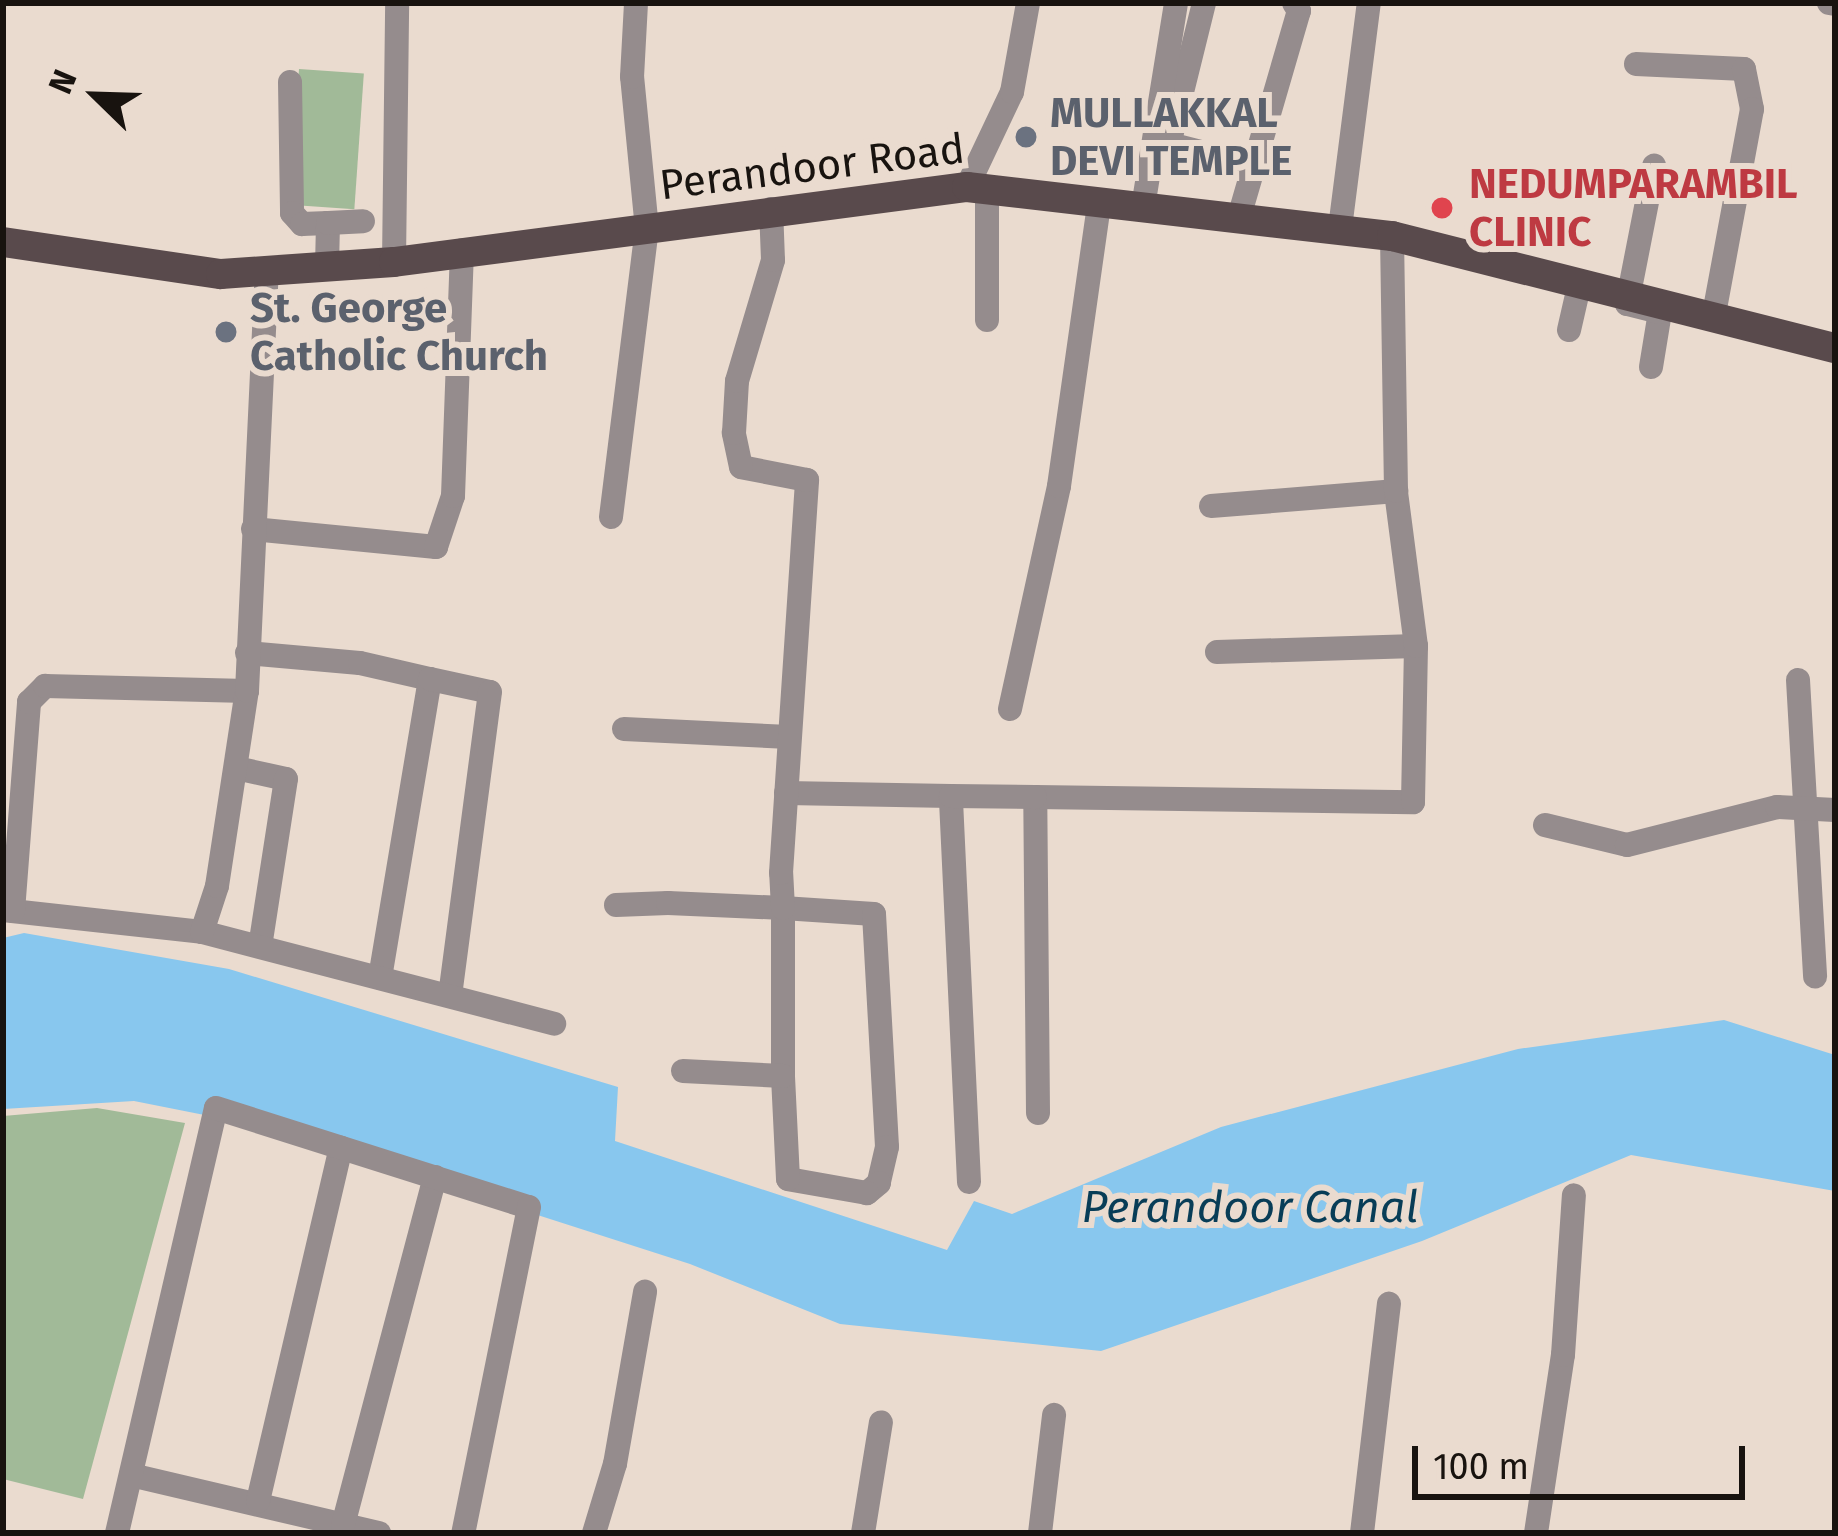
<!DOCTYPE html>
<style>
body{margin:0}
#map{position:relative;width:1838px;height:1536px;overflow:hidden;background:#eadbcf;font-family:"Fira Sans",sans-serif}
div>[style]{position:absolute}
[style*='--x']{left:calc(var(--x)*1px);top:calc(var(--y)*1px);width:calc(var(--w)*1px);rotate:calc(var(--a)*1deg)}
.green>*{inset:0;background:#a1ba98;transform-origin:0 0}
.water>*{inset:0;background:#88c7ee}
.minor>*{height:24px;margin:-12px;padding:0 12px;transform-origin:12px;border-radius:12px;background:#958c8d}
.major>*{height:30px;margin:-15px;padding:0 15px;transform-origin:15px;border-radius:15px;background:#594a4c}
.dots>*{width:33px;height:33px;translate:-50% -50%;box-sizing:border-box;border:6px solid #eadbcf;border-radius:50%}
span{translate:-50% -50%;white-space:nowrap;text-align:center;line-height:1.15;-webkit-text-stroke:12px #eadbcf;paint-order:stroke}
.worship-label{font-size:42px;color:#5b616d;font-weight:700}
.left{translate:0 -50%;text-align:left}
.street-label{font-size:42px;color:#18130f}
.health-label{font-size:42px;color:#be3a42;font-weight:700}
.water-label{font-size:45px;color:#083d57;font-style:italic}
.frame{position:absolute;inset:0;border:6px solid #18130f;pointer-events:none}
.north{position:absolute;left:36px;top:36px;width:120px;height:120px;-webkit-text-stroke:9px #eadbcf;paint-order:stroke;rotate:293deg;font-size:33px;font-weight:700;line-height:48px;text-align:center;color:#18130f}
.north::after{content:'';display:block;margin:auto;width:42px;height:54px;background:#18130f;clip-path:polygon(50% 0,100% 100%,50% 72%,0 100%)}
.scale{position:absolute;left:1412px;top:1446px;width:333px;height:54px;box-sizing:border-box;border:6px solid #18130f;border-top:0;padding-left:15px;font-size:36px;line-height:42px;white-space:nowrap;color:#18130f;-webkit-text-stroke:9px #eadbcf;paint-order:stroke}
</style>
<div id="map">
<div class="green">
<div style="left:299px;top:69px;width:65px;height:136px;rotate:4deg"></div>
<div style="clip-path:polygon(97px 1108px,185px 1123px,83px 1499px,3px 1479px,3px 1116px)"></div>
</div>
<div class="water">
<div style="clip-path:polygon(24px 933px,229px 969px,618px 1087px,615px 1141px,947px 1250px,974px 1201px,1012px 1214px,1221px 1127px,1518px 1049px,1724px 1020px,1835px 1055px,1835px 1191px,1631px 1155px,1422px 1241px,1101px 1351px,840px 1324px,690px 1264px,260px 1126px,134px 1101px,3px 1109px,3px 938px)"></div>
</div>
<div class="minor">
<div style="--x:1204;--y:3;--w:145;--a:103.9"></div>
<div style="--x:1169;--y:144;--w:89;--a:14.3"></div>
<div style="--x:1829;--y:3;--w:6;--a:9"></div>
<div style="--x:1636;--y:64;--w:108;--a:2.7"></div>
<div style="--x:1744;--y:69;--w:41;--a:78.7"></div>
<div style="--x:1752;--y:109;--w:209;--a:100.5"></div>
<div style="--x:290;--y:82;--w:131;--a:89.1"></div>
<div style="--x:292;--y:213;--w:15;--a:48"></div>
<div style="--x:302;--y:224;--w:26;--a:-2"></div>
<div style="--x:328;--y:223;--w:44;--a:91.3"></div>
<div style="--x:967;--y:187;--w:105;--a:-64.7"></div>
<div style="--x:1012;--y:92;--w:90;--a:-79.8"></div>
<div style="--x:987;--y:188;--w:132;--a:90"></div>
<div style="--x:1143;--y:207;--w:207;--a:-80.8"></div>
<div style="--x:1239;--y:217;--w:215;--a:-73.8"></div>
<div style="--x:1299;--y:11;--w:9;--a:-122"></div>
<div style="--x:328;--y:223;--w:35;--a:-3"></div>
<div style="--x:1340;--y:228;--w:227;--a:-82.7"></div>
<div style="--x:394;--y:262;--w:259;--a:-89.3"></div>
<div style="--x:1569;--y:330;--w:49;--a:-77.1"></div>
<div style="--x:1651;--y:367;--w:56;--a:-80.7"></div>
<div style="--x:1660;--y:312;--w:34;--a:-166"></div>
<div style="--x:1627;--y:304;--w:141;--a:-78.9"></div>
<div style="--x:1211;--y:506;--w:186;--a:-4.6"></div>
<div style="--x:611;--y:517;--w:290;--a:-82.9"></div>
<div style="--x:647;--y:229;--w:153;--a:-95.6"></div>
<div style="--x:632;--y:77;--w:74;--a:-86.9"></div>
<div style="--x:253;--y:529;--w:184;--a:5.6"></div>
<div style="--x:436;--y:547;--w:54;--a:-71.6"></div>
<div style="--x:453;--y:496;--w:246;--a:-87.9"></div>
<div style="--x:1217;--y:652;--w:199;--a:-1.7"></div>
<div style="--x:247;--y:653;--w:113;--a:5.1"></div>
<div style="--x:360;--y:663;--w:72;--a:12.9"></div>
<div style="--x:430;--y:679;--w:303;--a:99.5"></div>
<div style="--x:430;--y:679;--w:61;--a:12.2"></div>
<div style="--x:490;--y:692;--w:305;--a:97.5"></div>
<div style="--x:1798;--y:680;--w:297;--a:86.7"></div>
<div style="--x:1010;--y:709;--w:228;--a:-77.6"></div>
<div style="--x:1059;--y:486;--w:285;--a:-81.9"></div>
<div style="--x:624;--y:729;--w:165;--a:2.8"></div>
<div style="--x:236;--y:768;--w:51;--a:12.4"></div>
<div style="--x:286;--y:779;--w:169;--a:98.8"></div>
<div style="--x:786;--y:793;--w:165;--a:1"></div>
<div style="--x:1545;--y:825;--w:84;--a:13.7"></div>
<div style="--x:1627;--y:845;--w:155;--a:-14.2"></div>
<div style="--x:1777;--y:807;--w:58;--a:3"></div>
<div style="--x:616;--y:905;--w:52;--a:-2.2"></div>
<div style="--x:668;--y:903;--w:115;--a:2.5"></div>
<div style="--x:783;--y:908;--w:91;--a:3.8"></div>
<div style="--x:874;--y:914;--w:233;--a:86.8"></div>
<div style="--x:887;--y:1147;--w:37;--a:103"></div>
<div style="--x:879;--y:1183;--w:16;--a:140"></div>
<div style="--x:867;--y:1193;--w:80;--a:-170"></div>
<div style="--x:788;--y:1179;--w:103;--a:-92.8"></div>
<div style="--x:783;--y:1076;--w:168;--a:-90"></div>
<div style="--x:783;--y:908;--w:35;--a:-93"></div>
<div style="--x:781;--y:873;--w:394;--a:-86.2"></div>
<div style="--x:807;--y:480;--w:67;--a:-168.9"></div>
<div style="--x:741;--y:467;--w:35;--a:-102"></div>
<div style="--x:734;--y:433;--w:52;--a:-86.7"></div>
<div style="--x:737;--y:381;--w:126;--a:-73.4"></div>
<div style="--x:773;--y:260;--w:51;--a:-92.2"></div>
<div style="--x:3;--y:910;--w:200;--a:6.3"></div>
<div style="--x:202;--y:932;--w:364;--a:14.6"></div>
<div style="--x:13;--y:911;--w:210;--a:-85.6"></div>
<div style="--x:29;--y:702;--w:23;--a:-45"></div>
<div style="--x:45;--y:686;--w:202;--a:1.4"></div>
<div style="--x:202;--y:932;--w:48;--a:-71.9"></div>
<div style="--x:217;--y:886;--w:197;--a:-81.3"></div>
<div style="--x:247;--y:691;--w:421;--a:-87.3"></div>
<div style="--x:683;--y:1071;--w:100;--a:2.9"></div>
<div style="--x:1038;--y:1113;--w:316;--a:-90.5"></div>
<div style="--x:1035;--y:797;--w:378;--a:0.8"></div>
<div style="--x:1413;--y:802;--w:156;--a:-88.9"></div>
<div style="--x:1416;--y:646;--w:156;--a:-97.4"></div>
<div style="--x:1396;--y:491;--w:255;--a:-90.9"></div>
<div style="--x:969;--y:1182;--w:386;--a:-92.7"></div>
<div style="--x:951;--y:796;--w:84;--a:0.7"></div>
<div style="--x:131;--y:1475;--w:255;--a:13.2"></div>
<div style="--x:258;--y:1501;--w:363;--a:-76.8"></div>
<div style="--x:343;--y:1525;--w:360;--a:-75.2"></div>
<div style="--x:117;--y:1533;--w:436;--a:-76.9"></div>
<div style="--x:216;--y:1108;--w:328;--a:17.6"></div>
<div style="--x:529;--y:1207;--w:333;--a:101.4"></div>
<div style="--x:594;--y:1533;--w:72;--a:-73.1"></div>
<div style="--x:615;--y:1464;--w:175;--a:-80.1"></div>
<div style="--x:863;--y:1533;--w:112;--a:-80.8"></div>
<div style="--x:1040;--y:1533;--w:119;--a:-83.2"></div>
<div style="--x:1362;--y:1533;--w:231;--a:-83.3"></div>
<div style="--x:1536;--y:1533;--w:180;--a:-81.4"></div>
<div style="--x:1563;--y:1355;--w:160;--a:-86.1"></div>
</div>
<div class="major">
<div style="--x:3;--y:242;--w:220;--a:8.4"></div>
<div style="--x:221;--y:274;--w:173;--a:-4"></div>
<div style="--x:394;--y:262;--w:578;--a:-7.46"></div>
<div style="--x:967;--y:187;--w:428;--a:6.6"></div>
<div style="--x:1392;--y:236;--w:457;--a:14.2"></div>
</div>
<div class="dots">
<div style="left:1026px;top:137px;background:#6b7280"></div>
<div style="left:1442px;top:208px;background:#e0444e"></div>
<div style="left:226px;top:332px;background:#6b7280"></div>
</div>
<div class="worship-label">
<span class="left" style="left:1050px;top:137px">MULLAKKAL<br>DEVI TEMPLE</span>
<span class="left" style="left:250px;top:332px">St. George<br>Catholic Church</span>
</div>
<div class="street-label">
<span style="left:812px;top:167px;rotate:-7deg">Perandoor Road</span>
</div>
<div class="health-label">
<span class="left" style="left:1469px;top:208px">NEDUMPARAMBIL<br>CLINIC</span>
</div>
<div class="water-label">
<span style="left:1250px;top:1208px">Perandoor Canal</span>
</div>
<div class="frame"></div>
<div class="north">N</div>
<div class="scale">100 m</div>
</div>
